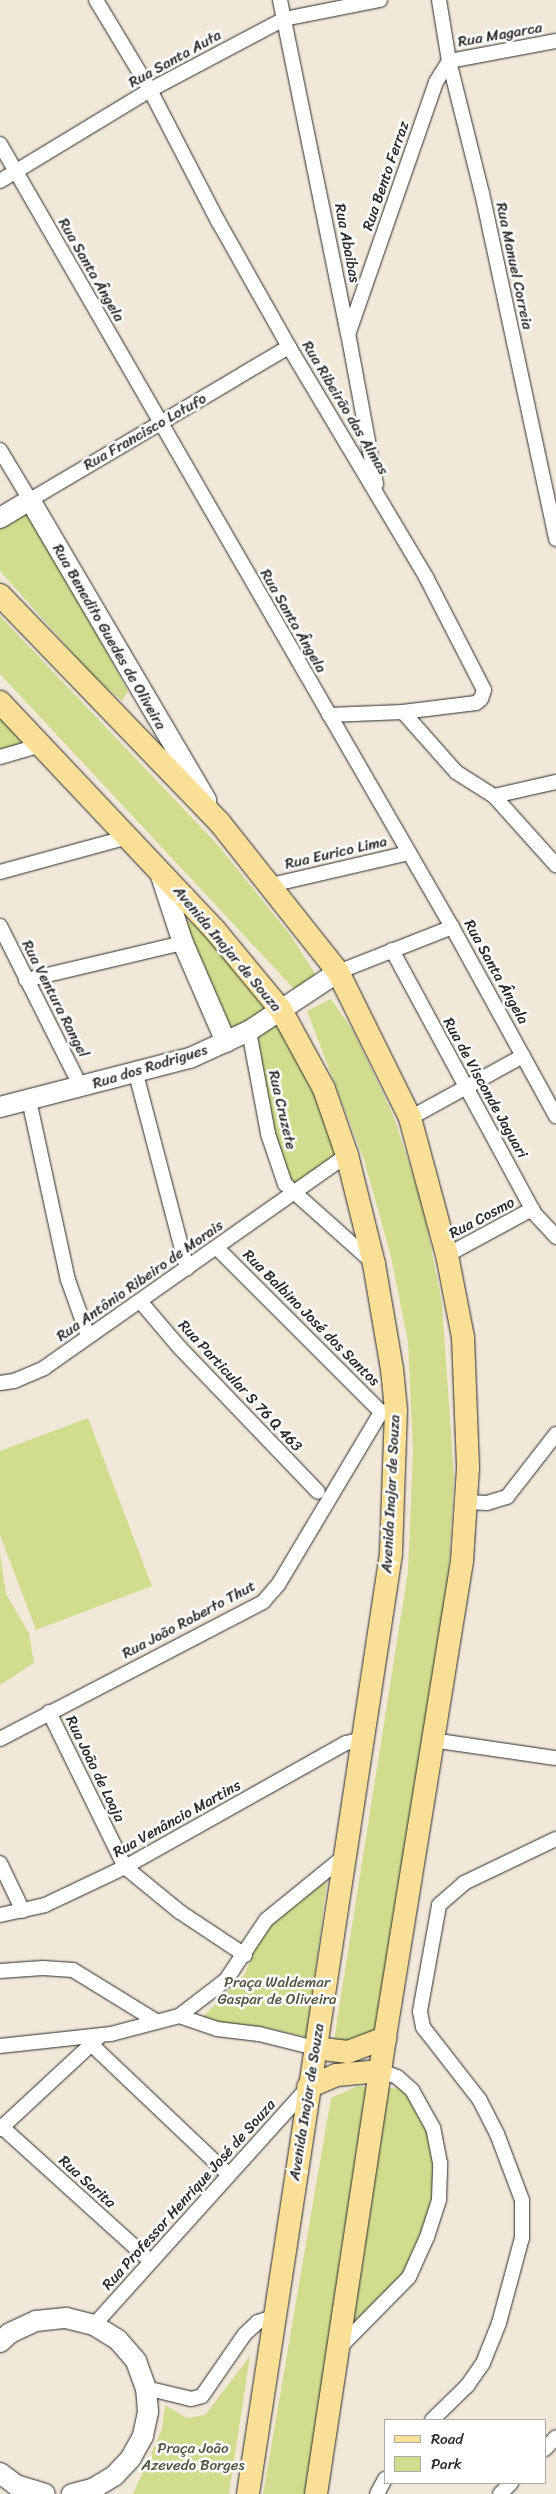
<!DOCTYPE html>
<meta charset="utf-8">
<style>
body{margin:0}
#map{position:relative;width:556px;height:2494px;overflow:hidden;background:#f2e8da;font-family:Sriracha,sans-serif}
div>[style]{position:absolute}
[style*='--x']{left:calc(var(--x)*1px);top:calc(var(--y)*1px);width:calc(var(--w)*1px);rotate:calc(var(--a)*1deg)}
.green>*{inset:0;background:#d1dc8f}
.roads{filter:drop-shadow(0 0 1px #2b2b2b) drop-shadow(0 0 1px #2b2b2b)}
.street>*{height:14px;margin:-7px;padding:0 7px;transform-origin:7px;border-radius:7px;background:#fff}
.secondary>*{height:20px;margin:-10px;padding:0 10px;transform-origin:10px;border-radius:10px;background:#fff}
.primary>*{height:22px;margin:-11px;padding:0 11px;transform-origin:11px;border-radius:11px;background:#fadf96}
span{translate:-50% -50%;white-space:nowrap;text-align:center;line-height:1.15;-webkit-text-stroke:5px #fff;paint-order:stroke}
.street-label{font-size:15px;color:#2b2b2b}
.park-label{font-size:15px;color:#545744}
.legend{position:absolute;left:384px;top:2419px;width:162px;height:65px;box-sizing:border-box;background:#fff;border:1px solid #aaa;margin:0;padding:6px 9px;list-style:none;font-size:15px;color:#2b2b2b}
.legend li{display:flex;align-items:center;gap:10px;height:25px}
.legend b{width:25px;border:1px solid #aaa}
</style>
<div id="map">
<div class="green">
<div style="clip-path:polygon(29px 510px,128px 691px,122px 701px,95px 678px,0 571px,0 528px)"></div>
<div style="clip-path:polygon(0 616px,217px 844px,291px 936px,318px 978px,296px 991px,0 674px)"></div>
<div style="clip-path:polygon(0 706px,32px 741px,0 752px)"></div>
<div style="clip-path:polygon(184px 919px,197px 925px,265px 997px,265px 1010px,234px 1034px,226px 1025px)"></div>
<div style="clip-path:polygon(331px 999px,353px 1031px,393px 1115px,422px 1202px,442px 1303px,454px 1478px,448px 1583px,383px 2035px,333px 2046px,408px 1571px,413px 1451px,408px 1342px,391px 1257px,364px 1160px,307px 1011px)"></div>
<div style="clip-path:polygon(284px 1016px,347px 1155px,293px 1191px,285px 1184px,249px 1031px)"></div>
<div style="clip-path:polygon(88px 1418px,152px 1586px,36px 1630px,0 1535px,0 1451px)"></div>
<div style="clip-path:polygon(0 1554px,6px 1594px,29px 1633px,34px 1663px,0 1685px)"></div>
<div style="clip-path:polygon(327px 1881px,307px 2037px,268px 2028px,221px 2024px,202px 2018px,244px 1975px,266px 1925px)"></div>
<div style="clip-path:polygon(358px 2086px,372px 2088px,306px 2494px,263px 2494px,331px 2098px)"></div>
<div style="clip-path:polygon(378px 2087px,412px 2090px,423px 2106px,439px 2186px,409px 2277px,339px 2349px)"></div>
<div style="clip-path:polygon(250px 2356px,229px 2494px,133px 2494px,162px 2429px,165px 2405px,187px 2418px,205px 2415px)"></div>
</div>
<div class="roads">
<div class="street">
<div style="--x:96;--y:0;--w:105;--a:59"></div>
<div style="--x:150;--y:90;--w:148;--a:62.6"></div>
<div style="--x:218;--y:221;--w:145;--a:60.6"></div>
<div style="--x:289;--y:347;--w:268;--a:59.2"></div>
<div style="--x:426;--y:577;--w:127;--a:62.8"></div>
<div style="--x:484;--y:690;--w:9;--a:108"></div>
<div style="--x:481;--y:699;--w:6;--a:141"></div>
<div style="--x:476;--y:703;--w:74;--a:173"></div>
<div style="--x:403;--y:712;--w:74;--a:177.7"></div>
<div style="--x:280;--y:0;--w:340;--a:78.5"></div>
<div style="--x:348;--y:333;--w:154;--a:79.5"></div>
<div style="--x:439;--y:0;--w:62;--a:80.7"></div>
<div style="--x:449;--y:61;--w:136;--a:76"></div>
<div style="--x:482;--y:193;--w:354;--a:77.9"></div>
<div style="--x:0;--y:144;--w:904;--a:60"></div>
<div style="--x:452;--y:927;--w:216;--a:61.2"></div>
<div style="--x:0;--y:181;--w:175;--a:-31.2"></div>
<div style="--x:150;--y:90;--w:152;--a:-27.9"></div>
<div style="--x:284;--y:19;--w:98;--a:-11.2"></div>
<div style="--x:349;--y:332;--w:265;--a:-70.8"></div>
<div style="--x:436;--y:82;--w:25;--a:-58"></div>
<div style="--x:449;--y:61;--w:109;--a:-10.6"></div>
<div style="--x:0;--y:450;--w:58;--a:59"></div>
<div style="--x:30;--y:500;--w:301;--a:-30.6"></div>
<div style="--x:403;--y:712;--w:80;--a:48.5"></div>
<div style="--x:456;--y:772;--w:45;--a:32.3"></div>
<div style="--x:494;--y:796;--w:64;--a:-12.7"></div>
<div style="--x:0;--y:757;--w:43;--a:-16.3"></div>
<div style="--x:494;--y:796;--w:93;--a:48.1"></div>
<div style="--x:0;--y:872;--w:133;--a:-15.3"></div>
<div style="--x:271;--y:885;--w:142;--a:-13.1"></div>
<div style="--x:0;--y:926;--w:180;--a:63.3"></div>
<div style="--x:392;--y:950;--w:299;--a:61.6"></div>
<div style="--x:534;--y:1213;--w:33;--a:47"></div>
<div style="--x:338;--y:972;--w:123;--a:-21.5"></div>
<div style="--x:26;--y:980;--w:161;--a:-13.3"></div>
<div style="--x:249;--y:1031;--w:105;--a:79.5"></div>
<div style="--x:268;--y:1134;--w:53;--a:71.2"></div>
<div style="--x:285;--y:1184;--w:114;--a:41.8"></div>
<div style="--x:136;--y:1074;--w:201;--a:75.3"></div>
<div style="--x:29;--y:1100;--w:184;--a:77.8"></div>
<div style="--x:68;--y:1280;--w:59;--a:70.3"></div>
<div style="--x:410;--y:1118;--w:129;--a:-28.8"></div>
<div style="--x:217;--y:1248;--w:232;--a:45"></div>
<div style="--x:447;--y:1255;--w:97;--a:-28.4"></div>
<div style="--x:140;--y:1301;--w:62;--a:49.6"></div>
<div style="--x:180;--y:1348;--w:199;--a:46.2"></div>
<div style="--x:0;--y:1383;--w:14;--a:-8"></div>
<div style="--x:14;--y:1381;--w:33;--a:-23"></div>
<div style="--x:44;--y:1368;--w:370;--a:-35.1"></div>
<div style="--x:467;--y:1502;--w:20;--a:3"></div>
<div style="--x:487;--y:1503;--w:21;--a:-17"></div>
<div style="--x:507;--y:1497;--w:80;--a:-52.1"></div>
<div style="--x:49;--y:1712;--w:173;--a:63.9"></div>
<div style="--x:125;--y:1867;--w:71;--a:39.3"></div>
<div style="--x:180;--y:1912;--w:78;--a:33.5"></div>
<div style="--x:0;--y:1739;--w:297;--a:-27.5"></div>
<div style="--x:263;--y:1602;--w:23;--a:-49"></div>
<div style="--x:278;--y:1585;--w:201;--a:-59.2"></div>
<div style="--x:381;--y:1412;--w:15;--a:-8"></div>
<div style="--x:432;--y:1740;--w:125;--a:8.3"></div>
<div style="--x:0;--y:1863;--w:53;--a:64.4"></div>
<div style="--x:0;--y:1915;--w:46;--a:-12.5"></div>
<div style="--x:45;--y:1905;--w:89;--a:-25.4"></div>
<div style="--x:125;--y:1867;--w:253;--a:-29.3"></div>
<div style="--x:346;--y:1743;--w:17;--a:-13"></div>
<div style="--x:0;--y:1971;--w:43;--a:-4"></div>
<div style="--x:43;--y:1968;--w:30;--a:4"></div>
<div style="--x:73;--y:1970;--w:97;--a:31.6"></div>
<div style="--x:179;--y:2016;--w:40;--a:18.9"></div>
<div style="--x:217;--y:2029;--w:42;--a:6.8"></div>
<div style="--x:259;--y:2034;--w:58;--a:14"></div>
<div style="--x:92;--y:2045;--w:189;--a:43.5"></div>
<div style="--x:0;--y:2046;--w:112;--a:-6.2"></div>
<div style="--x:111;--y:2034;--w:70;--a:-14.8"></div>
<div style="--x:179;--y:2016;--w:59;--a:-37.5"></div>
<div style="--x:226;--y:1980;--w:72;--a:-56.3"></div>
<div style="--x:266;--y:1920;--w:103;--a:-39.1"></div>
<div style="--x:2;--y:2127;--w:198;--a:42.1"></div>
<div style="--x:0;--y:2129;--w:134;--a:-42.9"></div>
<div style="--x:94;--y:2325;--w:320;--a:-48"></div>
<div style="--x:339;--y:2348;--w:100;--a:-45.4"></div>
<div style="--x:409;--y:2277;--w:44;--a:-65.8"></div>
<div style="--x:427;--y:2237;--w:40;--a:-72"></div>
<div style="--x:439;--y:2199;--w:36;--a:-88"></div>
<div style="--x:440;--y:2163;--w:36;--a:-101"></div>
<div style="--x:433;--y:2128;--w:43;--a:-118.9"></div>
<div style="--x:412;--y:2090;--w:20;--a:-139"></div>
<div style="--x:397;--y:2077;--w:17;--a:-159"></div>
<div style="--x:146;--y:2388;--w:46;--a:13.7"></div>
<div style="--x:191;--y:2399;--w:11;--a:-15"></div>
<div style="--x:202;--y:2396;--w:75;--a:-55.3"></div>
<div style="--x:245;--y:2334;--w:18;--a:-43"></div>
<div style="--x:258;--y:2322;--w:16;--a:-18"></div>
<div style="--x:432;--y:2420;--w:49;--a:-44.2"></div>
<div style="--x:467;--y:2386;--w:28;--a:-55"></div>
<div style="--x:483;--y:2363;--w:43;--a:-68.2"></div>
<div style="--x:499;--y:2323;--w:88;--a:-74.9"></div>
<div style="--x:522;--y:2238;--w:38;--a:-90"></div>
<div style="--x:522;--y:2200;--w:71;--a:-110.7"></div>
<div style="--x:497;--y:2134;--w:39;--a:-117"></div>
<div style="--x:479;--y:2099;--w:91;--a:-127.9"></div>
<div style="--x:423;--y:2027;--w:16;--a:-101"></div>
<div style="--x:420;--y:2011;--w:108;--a:-79.8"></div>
<div style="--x:439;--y:1905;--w:33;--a:-41"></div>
<div style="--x:464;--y:1883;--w:102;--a:-25.6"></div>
<div style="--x:545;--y:2449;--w:16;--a:-47"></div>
<div style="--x:377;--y:2494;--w:17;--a:-62"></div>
<div style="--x:500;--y:2494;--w:16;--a:-45"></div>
</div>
<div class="secondary">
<div style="--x:0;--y:518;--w:35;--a:-31"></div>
<div style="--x:30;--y:500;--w:348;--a:59.6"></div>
<div style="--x:159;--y:870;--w:77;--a:71.8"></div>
<div style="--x:183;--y:943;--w:108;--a:66.5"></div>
<div style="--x:0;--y:1107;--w:196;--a:-14.5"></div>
<div style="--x:190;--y:1058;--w:65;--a:-24.6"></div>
<div style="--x:249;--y:1031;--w:107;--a:-33.5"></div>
<div style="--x:0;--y:2342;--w:13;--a:-42"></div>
<div style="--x:10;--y:2333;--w:29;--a:-25"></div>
<div style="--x:36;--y:2321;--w:30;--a:-6"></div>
<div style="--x:66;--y:2318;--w:29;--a:14"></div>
<div style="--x:94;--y:2325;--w:28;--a:32"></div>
<div style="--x:118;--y:2340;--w:28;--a:49"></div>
<div style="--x:136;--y:2361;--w:29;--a:70"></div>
<div style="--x:146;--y:2388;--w:24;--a:85"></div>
<div style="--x:148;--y:2412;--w:25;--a:102"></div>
<div style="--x:143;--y:2436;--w:25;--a:119"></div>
<div style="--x:131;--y:2458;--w:25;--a:133"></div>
<div style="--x:114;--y:2476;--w:26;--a:149"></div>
<div style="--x:92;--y:2489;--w:21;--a:166"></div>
<div style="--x:0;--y:2473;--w:20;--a:37"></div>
<div style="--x:16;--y:2485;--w:30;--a:17"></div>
</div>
<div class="primary">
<div style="--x:0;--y:595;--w:317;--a:46"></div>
<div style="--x:220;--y:823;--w:190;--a:51.6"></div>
<div style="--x:338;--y:972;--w:163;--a:63.7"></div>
<div style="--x:410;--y:1118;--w:142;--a:74.9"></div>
<div style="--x:447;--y:1255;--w:84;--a:79"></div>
<div style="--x:463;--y:1337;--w:131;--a:87.8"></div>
<div style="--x:468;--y:1468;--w:93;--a:93.7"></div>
<div style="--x:462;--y:1561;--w:483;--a:99.2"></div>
<div style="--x:385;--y:2038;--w:461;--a:98.6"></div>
<div style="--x:0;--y:702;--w:312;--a:46.7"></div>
<div style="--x:214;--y:929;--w:105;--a:50.4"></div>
<div style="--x:281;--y:1010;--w:90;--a:61.4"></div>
<div style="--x:324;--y:1089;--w:70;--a:70.8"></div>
<div style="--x:347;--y:1155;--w:112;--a:76.1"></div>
<div style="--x:374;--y:1264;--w:107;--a:80.3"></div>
<div style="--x:392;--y:1369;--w:41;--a:84.4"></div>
<div style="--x:396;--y:1410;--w:144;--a:92"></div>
<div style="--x:391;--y:1554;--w:951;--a:98.65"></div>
<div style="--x:315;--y:2048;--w:33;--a:7"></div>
<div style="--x:348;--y:2052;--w:40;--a:-21"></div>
<div style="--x:308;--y:2087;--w:30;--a:-23"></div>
<div style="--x:336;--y:2075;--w:45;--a:-5.1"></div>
</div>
</div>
<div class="street-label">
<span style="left:500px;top:35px;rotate:-10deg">Rua Magarca</span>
<span style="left:175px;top:59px;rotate:-29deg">Rua Santa Auta</span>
<span style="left:386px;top:176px;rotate:-71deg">Rua Bento Ferraz</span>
<span style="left:347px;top:243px;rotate:79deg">Rua Abaibas</span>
<span style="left:514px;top:266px;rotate:78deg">Rua Manuel Correia</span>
<span style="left:91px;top:270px;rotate:60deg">Rua Santa Ângela</span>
<span style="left:345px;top:408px;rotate:59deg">Rua Ribeirão das Almas</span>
<span style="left:145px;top:432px;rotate:-30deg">Rua Francisco Lotufo</span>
<span style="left:293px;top:621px;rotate:60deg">Rua Santa Ângela</span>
<span style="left:109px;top:637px;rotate:60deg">Rua Benedito Guedes de Oliveira</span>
<span style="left:336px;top:853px;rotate:-13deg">Rua Eurico Lima</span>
<span style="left:227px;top:949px;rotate:50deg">Avenida Inajar de Souza</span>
<span style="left:496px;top:972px;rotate:61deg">Rua Santa Ângela</span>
<span style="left:55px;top:999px;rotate:63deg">Rua Ventura Rangel</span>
<span style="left:150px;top:1067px;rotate:-17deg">Rua dos Rodrigues</span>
<span style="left:485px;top:1088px;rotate:61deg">Rua de Visconde Jaguari</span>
<span style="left:282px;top:1110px;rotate:77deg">Rua Cruzete</span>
<span style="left:482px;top:1218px;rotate:-28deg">Rua Cosmo</span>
<span style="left:140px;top:1281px;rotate:-35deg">Rua Antônio Ribeiro de Morais</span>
<span style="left:311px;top:1318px;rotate:45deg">Rua Balbino José dos Santos</span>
<span style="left:240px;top:1386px;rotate:47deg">Rua Particular S 76 Q 463</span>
<span style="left:391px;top:1494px;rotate:-87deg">Avenida Inajar de Souza</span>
<span style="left:189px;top:1620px;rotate:-28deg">Rua João Roberto Thut</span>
<span style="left:95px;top:1769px;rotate:64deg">Rua João de Loaja</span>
<span style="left:177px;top:1819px;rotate:-29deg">Rua Venâncio Martins</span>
<span style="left:307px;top:2102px;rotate:-81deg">Avenida Inajar de Souza</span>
<span style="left:87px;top:2182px;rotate:42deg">Rua Sarita</span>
<span style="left:189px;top:2195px;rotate:-48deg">Rua Professor Henrique José de Souza</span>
</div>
<div class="park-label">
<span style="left:277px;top:1991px">Praça Waldemar<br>Gaspar de Oliveira</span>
<span style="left:193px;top:2457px">Praça João<br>Azevedo Borges</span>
</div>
<ul class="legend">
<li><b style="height:6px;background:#fadf96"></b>Road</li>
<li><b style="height:14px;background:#d1dc8f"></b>Park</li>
</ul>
</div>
